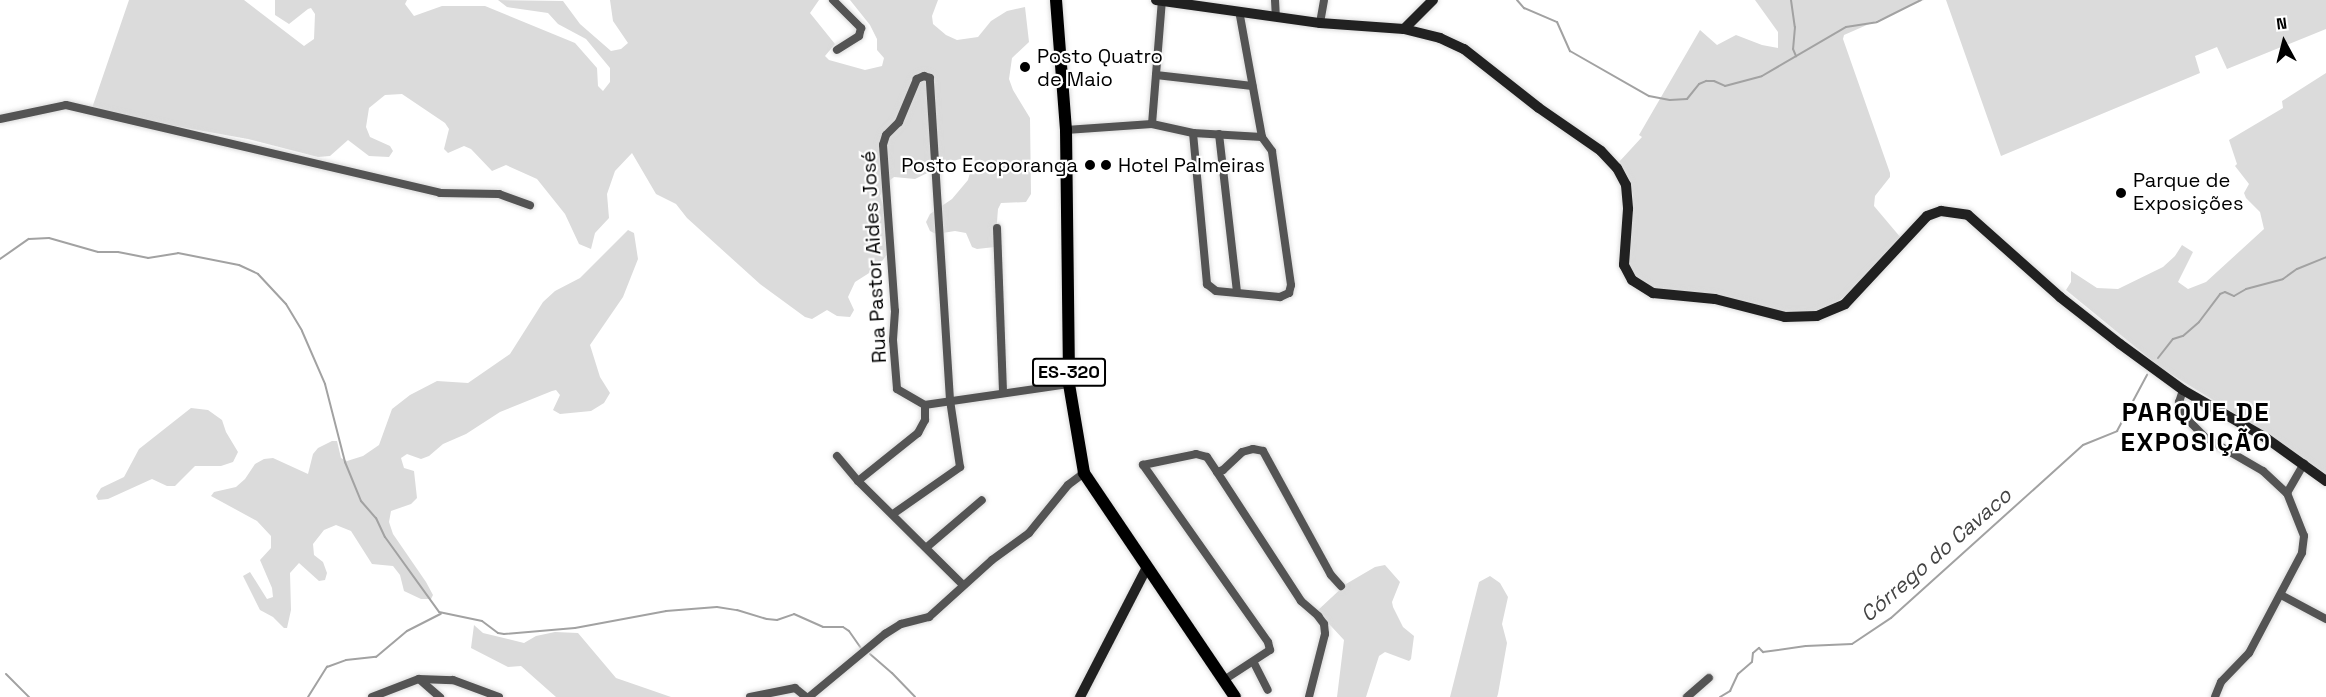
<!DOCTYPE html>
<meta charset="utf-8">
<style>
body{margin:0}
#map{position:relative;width:2326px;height:697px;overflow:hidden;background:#fff;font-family:"Space Grotesk",sans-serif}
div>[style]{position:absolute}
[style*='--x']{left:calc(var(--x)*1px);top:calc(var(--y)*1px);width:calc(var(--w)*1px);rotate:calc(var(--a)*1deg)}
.green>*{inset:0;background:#dbdbdb}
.stream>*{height:2px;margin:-1px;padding:0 1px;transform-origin:1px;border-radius:1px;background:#a2a2a2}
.roads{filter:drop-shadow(0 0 2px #dbdbdb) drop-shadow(0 0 2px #dbdbdb)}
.street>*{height:8px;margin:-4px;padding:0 4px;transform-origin:4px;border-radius:4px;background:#545454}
.secondary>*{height:10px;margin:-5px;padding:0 5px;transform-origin:5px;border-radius:5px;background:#212121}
.primary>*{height:12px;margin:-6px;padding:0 6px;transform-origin:6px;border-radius:6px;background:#000}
.dots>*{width:16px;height:16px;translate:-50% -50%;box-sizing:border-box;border:3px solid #fff;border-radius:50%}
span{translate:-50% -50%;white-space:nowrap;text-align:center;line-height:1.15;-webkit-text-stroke:4.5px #fff;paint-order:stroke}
.shield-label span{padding:2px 4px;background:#fff;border:2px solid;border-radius:4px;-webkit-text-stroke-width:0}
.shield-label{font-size:18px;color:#000;font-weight:700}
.poi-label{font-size:20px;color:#000}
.left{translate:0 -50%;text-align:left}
.right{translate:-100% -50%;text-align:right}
.street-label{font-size:20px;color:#000}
.water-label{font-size:21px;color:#434343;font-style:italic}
.district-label{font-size:26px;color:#000;font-weight:700;letter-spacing:1.5px}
.north{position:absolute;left:2254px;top:12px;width:60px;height:60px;-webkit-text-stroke:4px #fff;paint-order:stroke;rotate:353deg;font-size:16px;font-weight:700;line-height:24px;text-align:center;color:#000}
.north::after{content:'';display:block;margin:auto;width:21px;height:27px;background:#000;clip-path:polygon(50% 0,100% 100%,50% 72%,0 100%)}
</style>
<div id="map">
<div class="green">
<div style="clip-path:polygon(129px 0,244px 0,304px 46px,314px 39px,315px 14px,311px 8px,308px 9px,289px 24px,275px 15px,275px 0,407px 0,405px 4px,414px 16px,442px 6px,485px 6px,575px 43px,597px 68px,598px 86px,603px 91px,610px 82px,610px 68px,586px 39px,558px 24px,548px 13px,507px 7px,498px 0,563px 1px,580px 24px,611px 51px,621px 49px,628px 43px,613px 21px,610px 0,819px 0,810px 13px,835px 44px,825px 56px,829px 60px,865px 70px,882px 66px,884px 58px,877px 50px,877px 39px,870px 25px,850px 0,938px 0,932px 16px,933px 24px,946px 35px,957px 40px,978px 37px,991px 21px,1007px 11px,1025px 7px,1029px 42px,1012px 58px,1009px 79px,1013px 90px,1030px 118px,1031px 194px,1026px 202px,1001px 203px,998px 209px,995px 247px,977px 249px,972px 247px,966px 233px,955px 231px,936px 234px,930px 231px,926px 222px,930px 214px,952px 199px,968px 180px,972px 165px,968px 160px,960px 159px,950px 162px,915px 179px,894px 177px,885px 184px,880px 196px,888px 221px,888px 253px,877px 268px,855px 282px,848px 297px,854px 310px,850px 317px,837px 316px,827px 310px,812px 319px,805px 317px,760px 284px,687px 218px,676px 204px,656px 194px,632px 153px,615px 171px,607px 194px,609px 218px,595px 233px,591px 249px,579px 244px,565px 214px,537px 179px,506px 165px,492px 171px,471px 149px,464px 146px,448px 153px,444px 149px,449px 129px,445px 123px,402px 94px,385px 95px,369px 108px,366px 127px,370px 137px,390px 146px,393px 151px,389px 157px,369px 156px,348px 140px,330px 156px,318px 157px,248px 139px,91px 111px)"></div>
<div style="clip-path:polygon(1755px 0,1924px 0,1844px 35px,1843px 39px,1890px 173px,1890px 177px,1875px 196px,1874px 206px,1901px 238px,1847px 295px,1832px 305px,1811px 312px,1781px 312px,1648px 290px,1630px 271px,1628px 254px,1633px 195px,1628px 177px,1619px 162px,1642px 137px,1639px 135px,1700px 30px,1717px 45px,1736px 35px,1762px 45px,1778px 48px,1778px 32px)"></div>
<div style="clip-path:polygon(1946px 0,2326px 0,2326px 29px,2227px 69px,2217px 47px,2195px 56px,2200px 73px,2001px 156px)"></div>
<div style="clip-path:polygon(2326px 73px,2326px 474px,2249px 422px,2161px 368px,2066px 290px,2071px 282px,2071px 271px,2097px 288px,2118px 289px,2163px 267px,2175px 256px,2182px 245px,2193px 252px,2178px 282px,2188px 289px,2206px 282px,2264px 229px,2260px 212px,2246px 198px,2244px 193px,2249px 184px,2235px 166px,2237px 164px,2229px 140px,2283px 108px,2282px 101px)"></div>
<div style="clip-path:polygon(628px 230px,634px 233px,638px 259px,623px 297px,590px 345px,600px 377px,610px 393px,604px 403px,591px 411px,560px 414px,553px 410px,560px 395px,556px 390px,552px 391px,500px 412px,466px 434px,443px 444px,429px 456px,421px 459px,407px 454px,401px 458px,404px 468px,414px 471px,417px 498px,411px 504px,391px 511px,389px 522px,393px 534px,426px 582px,433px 595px,431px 599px,421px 599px,404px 591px,400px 575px,393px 566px,372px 564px,351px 531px,336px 525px,324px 530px,313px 544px,314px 555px,323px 562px,327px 573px,325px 580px,319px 581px,299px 563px,290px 573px,291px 610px,287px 628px,284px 628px,273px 617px,260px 610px,243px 576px,250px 572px,267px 599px,273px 597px,272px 588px,260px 560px,271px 548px,271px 536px,257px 521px,211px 496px,214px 492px,236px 487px,245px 479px,255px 464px,264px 459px,273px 458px,308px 474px,313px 454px,318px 448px,332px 441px,337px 441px,341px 458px,347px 461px,363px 456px,379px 445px,392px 409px,410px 395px,437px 381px,468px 383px,510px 354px,543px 302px,555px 291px,580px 278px)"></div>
<div style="clip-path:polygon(191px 408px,208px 410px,222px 420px,226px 432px,238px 452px,233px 462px,221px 466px,195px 466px,175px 486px,167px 486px,152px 479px,108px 499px,98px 500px,96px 496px,101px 488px,124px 477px,139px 449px)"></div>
<div style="clip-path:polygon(1385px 565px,1400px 582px,1392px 602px,1393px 607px,1403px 627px,1414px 636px,1411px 659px,1409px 661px,1385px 652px,1379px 656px,1366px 697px,1337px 697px,1344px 640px,1317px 611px,1346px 584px,1375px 567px)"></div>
<div style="clip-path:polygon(1490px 576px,1500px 583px,1508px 597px,1502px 624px,1507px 643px,1498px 694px,1497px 697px,1450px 697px,1479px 582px)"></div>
<div style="clip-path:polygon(474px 625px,483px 633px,524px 643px,536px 636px,555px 632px,578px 633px,616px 678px,671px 697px,556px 697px,521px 666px,508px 667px,471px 648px)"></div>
</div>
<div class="stream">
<div style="--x:1517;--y:0;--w:11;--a:49"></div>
<div style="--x:1524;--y:8;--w:36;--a:23"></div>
<div style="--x:1557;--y:22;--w:32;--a:66"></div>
<div style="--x:1570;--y:51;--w:91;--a:29.7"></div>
<div style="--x:1649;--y:96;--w:21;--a:11"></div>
<div style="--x:1670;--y:100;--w:17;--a:-3"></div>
<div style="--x:1687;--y:99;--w:19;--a:-51"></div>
<div style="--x:1699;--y:84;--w:8;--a:-23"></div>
<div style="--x:1706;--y:81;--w:8;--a:0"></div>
<div style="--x:1714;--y:81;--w:12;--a:24"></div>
<div style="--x:1725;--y:86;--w:38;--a:-15"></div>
<div style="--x:1762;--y:76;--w:97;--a:-30.3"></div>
<div style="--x:1846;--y:27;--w:31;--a:-9"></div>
<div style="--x:1877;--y:22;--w:49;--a:-26.6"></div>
<div style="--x:1791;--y:0;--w:27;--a:82"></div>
<div style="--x:1795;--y:27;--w:22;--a:95"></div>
<div style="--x:1793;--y:49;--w:8;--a:67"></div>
<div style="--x:0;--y:259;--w:35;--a:-35"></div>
<div style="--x:29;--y:239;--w:20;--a:-3"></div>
<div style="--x:49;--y:238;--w:51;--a:15.9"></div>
<div style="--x:98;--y:252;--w:20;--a:0"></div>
<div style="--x:118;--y:252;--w:31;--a:11"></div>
<div style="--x:148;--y:258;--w:30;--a:-9"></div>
<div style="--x:178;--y:253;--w:62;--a:11.1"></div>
<div style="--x:239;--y:265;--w:21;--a:25"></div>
<div style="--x:258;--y:274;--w:41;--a:47"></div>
<div style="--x:286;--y:304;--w:31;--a:59"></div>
<div style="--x:302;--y:331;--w:58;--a:66.5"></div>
<div style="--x:325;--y:384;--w:81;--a:75.6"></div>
<div style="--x:345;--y:462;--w:42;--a:67.7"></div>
<div style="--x:361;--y:501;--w:23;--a:49"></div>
<div style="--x:376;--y:518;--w:21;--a:65"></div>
<div style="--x:385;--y:537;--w:92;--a:54.2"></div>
<div style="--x:439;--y:612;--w:44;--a:11.8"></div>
<div style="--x:482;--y:621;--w:20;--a:37"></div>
<div style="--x:498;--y:633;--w:6;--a:9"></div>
<div style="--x:504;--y:634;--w:71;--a:-4.8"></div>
<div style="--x:575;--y:628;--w:93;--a:-10.6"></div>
<div style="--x:666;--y:611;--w:51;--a:-4.5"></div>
<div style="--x:717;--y:607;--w:20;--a:9"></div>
<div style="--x:737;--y:610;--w:31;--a:17"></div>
<div style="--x:767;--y:619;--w:10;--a:6"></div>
<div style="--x:777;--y:620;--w:18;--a:-19"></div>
<div style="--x:794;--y:614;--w:32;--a:24"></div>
<div style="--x:823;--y:627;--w:20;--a:0"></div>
<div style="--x:843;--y:627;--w:7;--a:34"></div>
<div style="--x:849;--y:631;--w:21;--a:55"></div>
<div style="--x:2158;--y:358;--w:24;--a:-52"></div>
<div style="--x:2173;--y:339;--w:10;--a:-17"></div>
<div style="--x:2183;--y:336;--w:21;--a:-41"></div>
<div style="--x:2199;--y:322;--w:35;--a:-53"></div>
<div style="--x:2220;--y:294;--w:5;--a:-22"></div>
<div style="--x:2225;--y:292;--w:10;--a:24"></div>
<div style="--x:2234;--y:296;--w:14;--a:-30"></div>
<div style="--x:2246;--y:289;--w:38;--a:-15"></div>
<div style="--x:2283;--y:279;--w:17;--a:-36"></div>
<div style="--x:2297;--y:269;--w:31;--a:-22"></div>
<div style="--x:870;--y:654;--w:29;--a:41"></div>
<div style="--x:892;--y:673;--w:33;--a:46"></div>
<div style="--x:6;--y:674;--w:33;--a:45"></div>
<div style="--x:308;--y:697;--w:36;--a:-58"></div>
<div style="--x:327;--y:667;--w:20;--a:-20"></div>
<div style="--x:346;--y:660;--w:30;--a:-6"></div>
<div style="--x:376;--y:657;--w:40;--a:-40"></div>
<div style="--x:407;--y:631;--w:38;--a:-27"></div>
<div style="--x:1720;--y:697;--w:12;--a:-31"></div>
<div style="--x:1730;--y:691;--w:19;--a:-65"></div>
<div style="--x:1738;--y:674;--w:18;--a:-41"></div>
<div style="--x:1752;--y:662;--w:9;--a:-84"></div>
<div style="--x:1753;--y:653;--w:8;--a:-40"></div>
<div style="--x:1759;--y:648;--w:6;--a:45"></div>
<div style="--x:1763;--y:652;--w:43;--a:-7.9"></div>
<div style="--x:1806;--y:646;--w:46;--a:-2.5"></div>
<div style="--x:1852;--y:644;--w:47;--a:-33.7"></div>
<div style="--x:1891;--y:618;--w:258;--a:-42"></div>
<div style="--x:2083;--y:445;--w:37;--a:-22"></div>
<div style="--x:2117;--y:431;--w:64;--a:-61.8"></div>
</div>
<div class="roads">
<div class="street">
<div style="--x:833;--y:0;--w:40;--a:45"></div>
<div style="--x:861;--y:28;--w:8;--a:104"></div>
<div style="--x:859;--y:36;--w:26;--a:148"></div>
<div style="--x:1275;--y:0;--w:17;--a:87"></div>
<div style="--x:1320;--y:23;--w:23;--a:-80"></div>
<div style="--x:1156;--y:75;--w:97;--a:6.5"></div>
<div style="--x:0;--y:119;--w:67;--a:-12"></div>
<div style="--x:66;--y:105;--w:384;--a:13.2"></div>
<div style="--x:440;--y:193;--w:59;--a:1"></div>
<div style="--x:499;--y:194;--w:33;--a:20"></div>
<div style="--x:1152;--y:124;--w:124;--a:-85.4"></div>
<div style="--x:1066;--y:130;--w:86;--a:-4"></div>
<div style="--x:1152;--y:124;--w:42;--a:12.4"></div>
<div style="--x:1193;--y:133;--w:69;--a:3.3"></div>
<div style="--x:1193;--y:133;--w:152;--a:84.7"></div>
<div style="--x:1207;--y:284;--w:11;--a:38"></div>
<div style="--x:1216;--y:291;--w:64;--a:5.4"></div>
<div style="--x:1280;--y:297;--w:10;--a:-24"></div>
<div style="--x:1289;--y:293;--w:8;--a:-76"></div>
<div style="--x:1291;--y:285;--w:135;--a:-98.1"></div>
<div style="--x:1272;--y:151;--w:17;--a:-126"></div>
<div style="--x:1262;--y:137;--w:128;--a:-100.3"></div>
<div style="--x:1219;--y:134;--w:159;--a:83.5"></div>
<div style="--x:997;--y:228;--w:164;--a:87.9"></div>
<div style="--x:2183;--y:390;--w:13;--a:108"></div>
<div style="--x:2179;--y:402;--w:21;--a:62"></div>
<div style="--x:2189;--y:421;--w:24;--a:45"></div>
<div style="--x:2206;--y:438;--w:66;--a:30.1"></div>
<div style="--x:2263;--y:471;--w:33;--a:43"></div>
<div style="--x:2287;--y:493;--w:46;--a:68.4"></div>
<div style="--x:2304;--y:536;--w:17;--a:97"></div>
<div style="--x:2302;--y:553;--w:113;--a:117.9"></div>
<div style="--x:2249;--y:653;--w:40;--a:134"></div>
<div style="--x:2221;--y:682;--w:16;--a:112"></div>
<div style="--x:925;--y:405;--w:146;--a:-8.3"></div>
<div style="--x:837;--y:456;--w:33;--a:50"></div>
<div style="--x:858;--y:481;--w:148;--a:44.7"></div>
<div style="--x:1217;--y:472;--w:154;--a:56.9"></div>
<div style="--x:1301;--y:601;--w:23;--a:41"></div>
<div style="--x:1318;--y:616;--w:10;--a:53"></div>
<div style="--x:1324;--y:624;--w:10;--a:84"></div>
<div style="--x:1325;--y:634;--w:65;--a:104.3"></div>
<div style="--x:858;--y:481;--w:77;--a:-38.7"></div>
<div style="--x:918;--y:433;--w:15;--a:-62"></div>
<div style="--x:925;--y:420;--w:15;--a:-90"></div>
<div style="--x:2287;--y:493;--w:34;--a:-60"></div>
<div style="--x:893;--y:514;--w:82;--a:-35"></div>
<div style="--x:960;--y:467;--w:68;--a:-98.5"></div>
<div style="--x:950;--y:400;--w:323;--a:-93.6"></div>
<div style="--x:930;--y:78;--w:6;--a:-162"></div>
<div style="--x:924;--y:76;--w:8;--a:157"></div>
<div style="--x:917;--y:79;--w:47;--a:112.7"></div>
<div style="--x:899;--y:122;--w:18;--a:135"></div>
<div style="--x:886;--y:135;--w:10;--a:107"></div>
<div style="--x:883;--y:145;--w:166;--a:85.9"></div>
<div style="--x:895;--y:311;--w:29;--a:94"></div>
<div style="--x:893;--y:340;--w:49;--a:85.3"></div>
<div style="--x:897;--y:389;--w:32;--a:30"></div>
<div style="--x:927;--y:547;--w:72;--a:-40.5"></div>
<div style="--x:2281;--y:595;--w:51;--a:28.1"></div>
<div style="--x:1254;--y:663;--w:30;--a:63"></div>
<div style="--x:419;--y:679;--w:28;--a:41"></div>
<div style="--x:1224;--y:680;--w:55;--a:-33.1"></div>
<div style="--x:1270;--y:650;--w:8;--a:-104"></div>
<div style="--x:1268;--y:642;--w:217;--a:-125.2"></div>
<div style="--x:1143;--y:465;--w:54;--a:-11.7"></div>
<div style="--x:1196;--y:454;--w:11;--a:15"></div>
<div style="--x:1207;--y:457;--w:18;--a:56"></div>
<div style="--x:1217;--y:472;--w:6;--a:-18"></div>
<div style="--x:1223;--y:470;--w:26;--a:-43"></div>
<div style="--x:1242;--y:452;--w:11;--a:-15"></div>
<div style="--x:1253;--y:449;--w:10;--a:11"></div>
<div style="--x:1263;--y:451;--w:141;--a:61.3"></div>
<div style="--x:1331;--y:575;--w:15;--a:48"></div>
<div style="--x:372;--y:697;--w:50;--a:-21"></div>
<div style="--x:419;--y:679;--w:34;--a:2"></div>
<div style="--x:453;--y:680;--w:49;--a:20.3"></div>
<div style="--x:750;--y:697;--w:46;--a:-11.3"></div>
<div style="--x:795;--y:688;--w:14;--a:39"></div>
<div style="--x:809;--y:697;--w:99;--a:-39.7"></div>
<div style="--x:885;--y:634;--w:19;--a:-32"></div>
<div style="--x:901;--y:624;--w:29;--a:-14"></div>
<div style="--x:929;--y:617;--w:85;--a:-42.1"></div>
<div style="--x:992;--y:560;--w:46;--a:-36.1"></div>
<div style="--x:1029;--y:533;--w:62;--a:-50.9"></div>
<div style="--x:1068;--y:485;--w:20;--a:-37"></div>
<div style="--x:1687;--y:697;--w:29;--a:-41"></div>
</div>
<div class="secondary">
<div style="--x:1156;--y:0;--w:166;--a:8"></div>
<div style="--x:1320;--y:23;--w:84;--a:4.1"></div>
<div style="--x:1404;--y:29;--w:37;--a:14"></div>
<div style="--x:1440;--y:38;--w:26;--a:25"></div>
<div style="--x:1464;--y:49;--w:95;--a:38.2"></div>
<div style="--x:1539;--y:108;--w:75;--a:34.7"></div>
<div style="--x:1601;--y:151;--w:23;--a:47"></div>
<div style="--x:1617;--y:168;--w:19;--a:62"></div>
<div style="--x:1626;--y:185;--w:24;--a:85"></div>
<div style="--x:1628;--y:209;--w:56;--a:94.1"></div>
<div style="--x:1624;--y:265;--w:17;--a:62"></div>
<div style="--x:1632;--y:280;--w:25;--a:32"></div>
<div style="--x:1653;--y:293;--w:62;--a:5.5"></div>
<div style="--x:1715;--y:299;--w:72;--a:14.4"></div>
<div style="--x:1785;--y:317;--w:32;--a:-2"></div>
<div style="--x:1817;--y:316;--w:30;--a:-23"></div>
<div style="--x:1845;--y:304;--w:120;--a:-47"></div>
<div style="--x:1927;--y:216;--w:15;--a:-20"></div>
<div style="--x:1941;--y:211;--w:27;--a:8"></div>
<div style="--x:1968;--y:215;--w:123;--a:41.7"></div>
<div style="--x:2060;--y:297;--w:76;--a:38.1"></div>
<div style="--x:2120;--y:344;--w:78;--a:36.1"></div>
<div style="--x:2183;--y:390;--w:96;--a:30"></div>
<div style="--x:2266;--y:438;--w:74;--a:35.6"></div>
<div style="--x:1404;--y:29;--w:41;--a:-45"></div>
<div style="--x:1080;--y:697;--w:146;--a:-62.7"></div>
</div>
<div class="primary">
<div style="--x:1056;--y:0;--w:130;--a:85.6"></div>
<div style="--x:1066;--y:130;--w:254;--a:89.3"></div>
<div style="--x:1069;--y:384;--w:90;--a:80.4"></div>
<div style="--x:1084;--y:473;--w:270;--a:56"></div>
</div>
</div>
<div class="dots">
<div style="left:1025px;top:67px;background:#000"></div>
<div style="left:1090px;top:165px;background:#000"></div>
<div style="left:1106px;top:165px;background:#000"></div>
<div style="left:2121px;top:193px;background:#000"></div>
</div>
<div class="shield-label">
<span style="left:1069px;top:372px">ES-320</span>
</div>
<div class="poi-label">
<span class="left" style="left:1037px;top:68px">Posto Quatro<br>de Maio</span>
<span class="right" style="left:1078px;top:165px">Posto Ecoporanga</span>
<span class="left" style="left:1118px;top:165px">Hotel Palmeiras</span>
<span class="left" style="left:2133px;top:192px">Parque de<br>Exposições</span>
</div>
<div class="street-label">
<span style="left:874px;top:257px;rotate:-93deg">Rua Pastor Aides José</span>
</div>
<div class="water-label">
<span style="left:1936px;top:555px;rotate:-41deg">Córrego do Cavaco</span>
</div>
<div class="district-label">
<span style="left:2196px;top:428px">PARQUE DE<br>EXPOSIÇÃO</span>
</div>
<div class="north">N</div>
</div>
